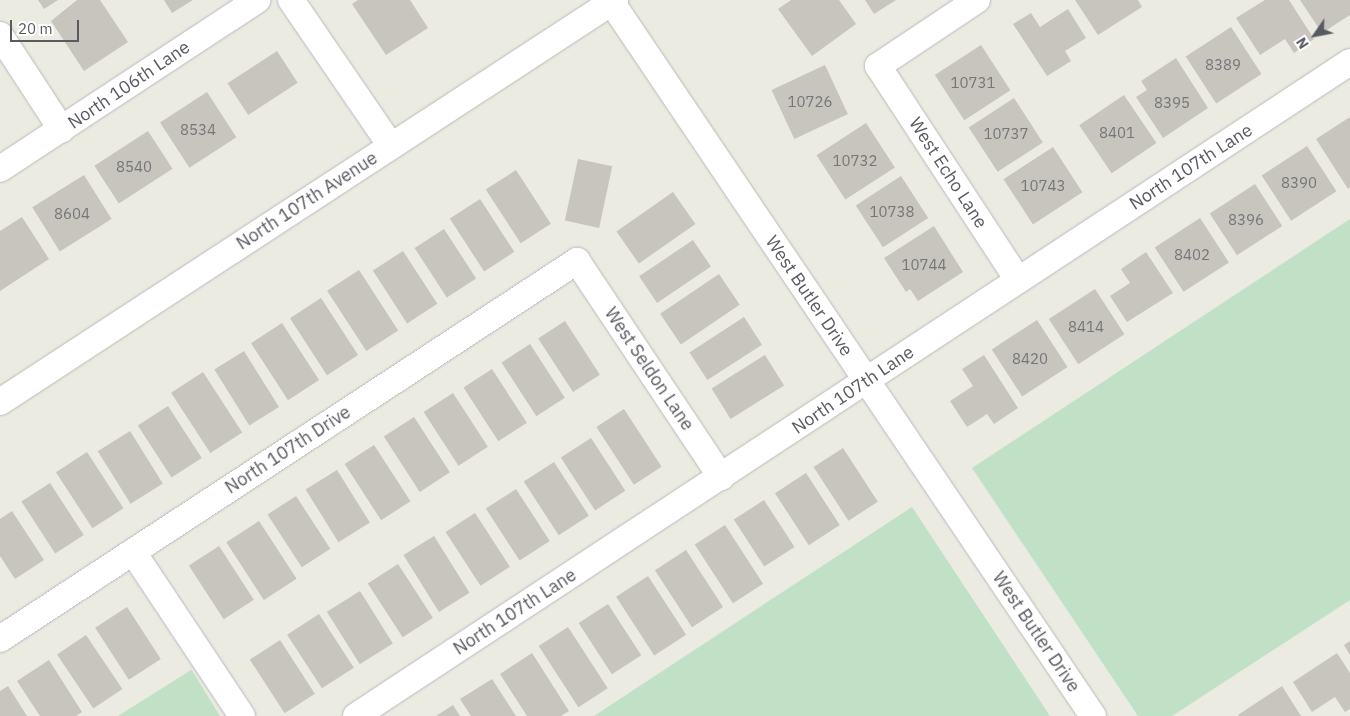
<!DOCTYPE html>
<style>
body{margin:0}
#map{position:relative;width:1350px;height:716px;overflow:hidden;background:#ebebe1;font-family:"IBM Plex Sans",sans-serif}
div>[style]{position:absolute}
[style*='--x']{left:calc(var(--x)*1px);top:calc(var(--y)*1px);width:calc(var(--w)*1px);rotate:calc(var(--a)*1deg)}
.green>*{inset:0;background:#c0e1c6}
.building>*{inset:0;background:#c7c5be;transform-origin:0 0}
.roads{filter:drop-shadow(0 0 1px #b9b9bf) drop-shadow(0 0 1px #b9b9bf)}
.minor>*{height:26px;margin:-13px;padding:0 13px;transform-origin:13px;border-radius:13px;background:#fff}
span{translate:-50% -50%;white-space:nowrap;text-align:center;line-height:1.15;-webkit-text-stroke:4px #fff;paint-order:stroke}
.number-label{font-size:15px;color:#757678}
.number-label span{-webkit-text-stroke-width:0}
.street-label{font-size:18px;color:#5a5b61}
.north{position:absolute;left:1290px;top:10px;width:50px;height:50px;-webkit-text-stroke:4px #fff;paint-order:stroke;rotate:237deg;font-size:14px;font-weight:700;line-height:20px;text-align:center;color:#5a5b61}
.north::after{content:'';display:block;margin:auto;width:18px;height:22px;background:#5a5b61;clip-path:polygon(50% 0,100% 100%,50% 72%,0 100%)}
.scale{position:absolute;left:10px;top:20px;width:69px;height:22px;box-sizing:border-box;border:2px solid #5a5b61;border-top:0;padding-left:6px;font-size:15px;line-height:18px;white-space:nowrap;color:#5a5b61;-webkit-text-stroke:4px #fff;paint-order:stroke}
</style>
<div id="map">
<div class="green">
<div style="clip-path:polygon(1350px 219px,1350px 600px,1172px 716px,1138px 716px,972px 468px)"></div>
<div style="clip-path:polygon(912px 507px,1050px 716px,594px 716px)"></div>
<div style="clip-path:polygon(191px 669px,220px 716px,118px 716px,191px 670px)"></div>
</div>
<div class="building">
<div style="clip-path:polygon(38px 0,58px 0,44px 9px)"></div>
<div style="clip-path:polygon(77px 0,100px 0,128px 42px,84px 71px,51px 21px)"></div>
<div style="clip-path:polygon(164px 0,193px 0,172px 13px)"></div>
<div style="clip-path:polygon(358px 0,410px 0,428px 28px,386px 55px,352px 4px)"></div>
<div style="clip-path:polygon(791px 0,839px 0,856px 24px,812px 56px,778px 9px)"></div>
<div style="clip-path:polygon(865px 0,896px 0,874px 14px)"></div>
<div style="clip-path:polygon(1075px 0,1138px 0,1142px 7px,1098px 35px)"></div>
<div style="clip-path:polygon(1265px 0,1289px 0,1314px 39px,1294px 53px,1285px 39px,1260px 55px,1236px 18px)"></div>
<div style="clip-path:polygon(1300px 0,1350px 0,1350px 15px,1322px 33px)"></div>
<div style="clip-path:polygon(1068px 9px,1086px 38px,1065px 51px,1071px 61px,1047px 76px,1013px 24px,1031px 13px,1040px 27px)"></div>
<div style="left:1231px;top:27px;width:56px;height:54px;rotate:57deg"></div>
<div style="left:981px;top:45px;width:54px;height:55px;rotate:57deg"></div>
<div style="left:277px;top:51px;width:38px;height:59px;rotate:57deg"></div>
<div style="clip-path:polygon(1176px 58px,1208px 108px,1163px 138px,1136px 97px,1147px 90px,1141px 81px)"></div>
<div style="left:825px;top:65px;width:54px;height:59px;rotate:65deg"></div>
<div style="left:207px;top:92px;width:54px;height:56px;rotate:57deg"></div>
<div style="left:1124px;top:95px;width:58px;height:54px;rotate:56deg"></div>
<div style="left:1014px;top:98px;width:53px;height:54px;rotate:57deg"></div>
<div style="clip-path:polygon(1350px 117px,1350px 187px,1348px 189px,1316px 139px)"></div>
<div style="left:866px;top:123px;width:53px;height:59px;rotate:57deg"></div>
<div style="left:148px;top:131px;width:45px;height:64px;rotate:57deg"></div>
<div style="left:1307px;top:146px;width:54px;height:54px;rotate:57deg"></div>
<div style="left:1053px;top:147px;width:54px;height:59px;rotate:57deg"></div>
<div style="left:578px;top:159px;width:35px;height:63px;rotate:12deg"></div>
<div style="left:516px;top:170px;width:64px;height:36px;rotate:57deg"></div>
<div style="left:84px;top:175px;width:52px;height:61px;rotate:58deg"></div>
<div style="left:901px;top:176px;width:50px;height:54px;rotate:57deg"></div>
<div style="left:1255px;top:184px;width:50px;height:54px;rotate:57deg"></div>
<div style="left:673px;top:192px;width:39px;height:69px;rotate:55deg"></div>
<div style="left:480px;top:199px;width:63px;height:36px;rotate:57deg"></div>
<div style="clip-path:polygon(22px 217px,49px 259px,0 291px,0 231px)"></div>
<div style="left:1200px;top:218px;width:53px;height:54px;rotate:57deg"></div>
<div style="clip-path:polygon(934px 226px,963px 272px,918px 301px,910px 289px,906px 292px,884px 258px)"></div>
<div style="left:444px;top:229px;width:59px;height:35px;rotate:57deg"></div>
<div style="left:693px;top:240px;width:32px;height:65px;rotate:56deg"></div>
<div style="left:403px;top:251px;width:63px;height:36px;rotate:57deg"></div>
<div style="clip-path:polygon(1146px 252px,1173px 293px,1127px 322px,1110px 296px,1130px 283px,1121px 269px)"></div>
<div style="left:359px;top:270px;width:72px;height:38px;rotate:57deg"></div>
<div style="left:719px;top:274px;width:37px;height:71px;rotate:56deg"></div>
<div style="left:1095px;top:289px;width:54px;height:55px;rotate:57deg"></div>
<div style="left:321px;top:298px;width:68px;height:37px;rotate:57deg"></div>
<div style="left:744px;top:317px;width:33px;height:65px;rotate:57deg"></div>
<div style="left:1037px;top:320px;width:56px;height:54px;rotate:57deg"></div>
<div style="left:565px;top:321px;width:64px;height:32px;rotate:57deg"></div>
<div style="left:282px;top:323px;width:68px;height:37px;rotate:57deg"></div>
<div style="left:530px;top:344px;width:64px;height:34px;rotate:57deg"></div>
<div style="left:244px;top:351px;width:66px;height:35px;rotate:58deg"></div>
<div style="left:765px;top:355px;width:36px;height:63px;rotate:58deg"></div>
<div style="clip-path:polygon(984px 355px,1018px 408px,994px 424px,987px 414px,967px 427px,950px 401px,973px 386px,962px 369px)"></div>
<div style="left:492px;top:369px;width:64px;height:34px;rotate:57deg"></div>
<div style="left:203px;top:372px;width:72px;height:38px;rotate:57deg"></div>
<div style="left:453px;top:393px;width:64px;height:35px;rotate:57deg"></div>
<div style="left:168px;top:406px;width:62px;height:36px;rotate:57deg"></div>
<div style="left:624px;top:409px;width:69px;height:33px;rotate:57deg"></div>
<div style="left:414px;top:417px;width:66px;height:36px;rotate:57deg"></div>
<div style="left:130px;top:431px;width:62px;height:38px;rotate:58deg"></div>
<div style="left:591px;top:438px;width:63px;height:36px;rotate:57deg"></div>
<div style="left:374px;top:445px;width:67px;height:35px;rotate:57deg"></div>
<div style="left:843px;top:448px;width:64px;height:35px;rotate:57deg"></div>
<div style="left:87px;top:452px;width:67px;height:37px;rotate:57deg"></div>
<div style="left:554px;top:462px;width:64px;height:36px;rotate:57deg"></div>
<div style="left:337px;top:470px;width:62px;height:37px;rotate:58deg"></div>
<div style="left:806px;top:473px;width:62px;height:37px;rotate:57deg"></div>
<div style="left:50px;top:483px;width:62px;height:34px;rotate:57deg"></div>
<div style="left:516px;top:489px;width:62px;height:36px;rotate:57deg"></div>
<div style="left:296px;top:496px;width:63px;height:34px;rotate:57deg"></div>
<div style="left:764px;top:500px;width:56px;height:36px;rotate:57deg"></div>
<div style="clip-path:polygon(12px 511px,44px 560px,15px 579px,0 556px,0 519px)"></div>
<div style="left:475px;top:513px;width:64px;height:35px;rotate:57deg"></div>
<div style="left:259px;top:521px;width:69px;height:39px;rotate:57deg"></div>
<div style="left:725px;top:525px;width:70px;height:36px;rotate:57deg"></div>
<div style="left:434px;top:536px;width:67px;height:36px;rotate:58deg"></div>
<div style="left:219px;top:546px;width:64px;height:36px;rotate:57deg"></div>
<div style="left:686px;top:550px;width:68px;height:37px;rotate:57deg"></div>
<div style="left:398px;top:564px;width:64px;height:36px;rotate:57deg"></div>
<div style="left:648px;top:576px;width:70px;height:38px;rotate:57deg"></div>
<div style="left:360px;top:591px;width:62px;height:39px;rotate:58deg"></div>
<div style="left:608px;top:604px;width:61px;height:35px;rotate:57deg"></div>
<div style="left:127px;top:607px;width:62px;height:38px;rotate:57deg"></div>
<div style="left:319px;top:614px;width:64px;height:38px;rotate:57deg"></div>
<div style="left:568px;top:627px;width:73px;height:35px;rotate:57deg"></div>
<div style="left:86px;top:635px;width:65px;height:35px;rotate:56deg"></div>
<div style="left:280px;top:640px;width:64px;height:36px;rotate:57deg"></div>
<div style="clip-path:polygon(1350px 641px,1350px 655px,1344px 645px)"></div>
<div style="clip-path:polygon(532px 653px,569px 711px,561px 716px,527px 716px,500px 674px)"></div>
<div style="clip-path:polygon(1337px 653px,1350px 673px,1350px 709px,1345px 712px,1335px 697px,1312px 712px,1293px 682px)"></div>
<div style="clip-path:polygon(49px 660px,82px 712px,76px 716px,40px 716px,17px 681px)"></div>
<div style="clip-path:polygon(492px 679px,516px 716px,471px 716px,460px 699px)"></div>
<div style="clip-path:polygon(8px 686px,27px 716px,0 716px,0 691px)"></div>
<div style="clip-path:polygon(1282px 686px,1301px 716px,1239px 716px,1238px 715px)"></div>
<div style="clip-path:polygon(453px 705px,460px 716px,436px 716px)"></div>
</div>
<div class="roads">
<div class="minor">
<div style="--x:291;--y:0;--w:177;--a:55.6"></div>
<div style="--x:610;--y:0;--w:864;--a:56"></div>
<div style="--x:977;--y:0;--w:119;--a:146.3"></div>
<div style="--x:878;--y:66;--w:256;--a:56.8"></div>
<div style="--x:0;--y:35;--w:113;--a:56.9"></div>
<div style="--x:0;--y:169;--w:308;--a:-33.3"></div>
<div style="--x:0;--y:402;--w:735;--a:-33.17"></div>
<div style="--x:133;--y:552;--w:197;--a:56.4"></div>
<div style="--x:0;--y:639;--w:690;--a:-33.23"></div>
<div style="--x:577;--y:261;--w:260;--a:56.3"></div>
<div style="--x:356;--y:716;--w:1190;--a:-33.34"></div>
</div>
</div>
<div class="number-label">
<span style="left:1223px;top:65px">8389</span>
<span style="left:973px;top:83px">10731</span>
<span style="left:810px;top:102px">10726</span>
<span style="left:1172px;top:103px">8395</span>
<span style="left:198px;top:130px">8534</span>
<span style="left:1117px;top:133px">8401</span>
<span style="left:1006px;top:134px">10737</span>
<span style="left:855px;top:161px">10732</span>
<span style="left:134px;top:167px">8540</span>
<span style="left:1299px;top:183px">8390</span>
<span style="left:1043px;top:186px">10743</span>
<span style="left:892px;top:212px">10738</span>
<span style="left:72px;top:214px">8604</span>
<span style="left:1246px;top:220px">8396</span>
<span style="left:1192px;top:255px">8402</span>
<span style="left:924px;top:265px">10744</span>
<span style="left:1086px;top:327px">8414</span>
<span style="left:1030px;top:359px">8420</span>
</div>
<div class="street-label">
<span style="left:129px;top:85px;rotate:-34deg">North 106th Lane</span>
<span style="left:1191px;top:167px;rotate:-33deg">North 107th Lane</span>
<span style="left:948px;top:173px;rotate:57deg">West Echo Lane</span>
<span style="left:307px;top:201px;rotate:-33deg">North 107th Avenue</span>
<span style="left:809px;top:296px;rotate:56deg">West Butler Drive</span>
<span style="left:649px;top:369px;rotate:56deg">West Seldon Lane</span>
<span style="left:853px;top:390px;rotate:-34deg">North 107th Lane</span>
<span style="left:288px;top:450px;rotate:-33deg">North 107th Drive</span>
<span style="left:515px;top:612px;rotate:-33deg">North 107th Lane</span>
<span style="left:1036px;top:632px;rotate:56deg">West Butler Drive</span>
</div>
<div class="north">N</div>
<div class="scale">20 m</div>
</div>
